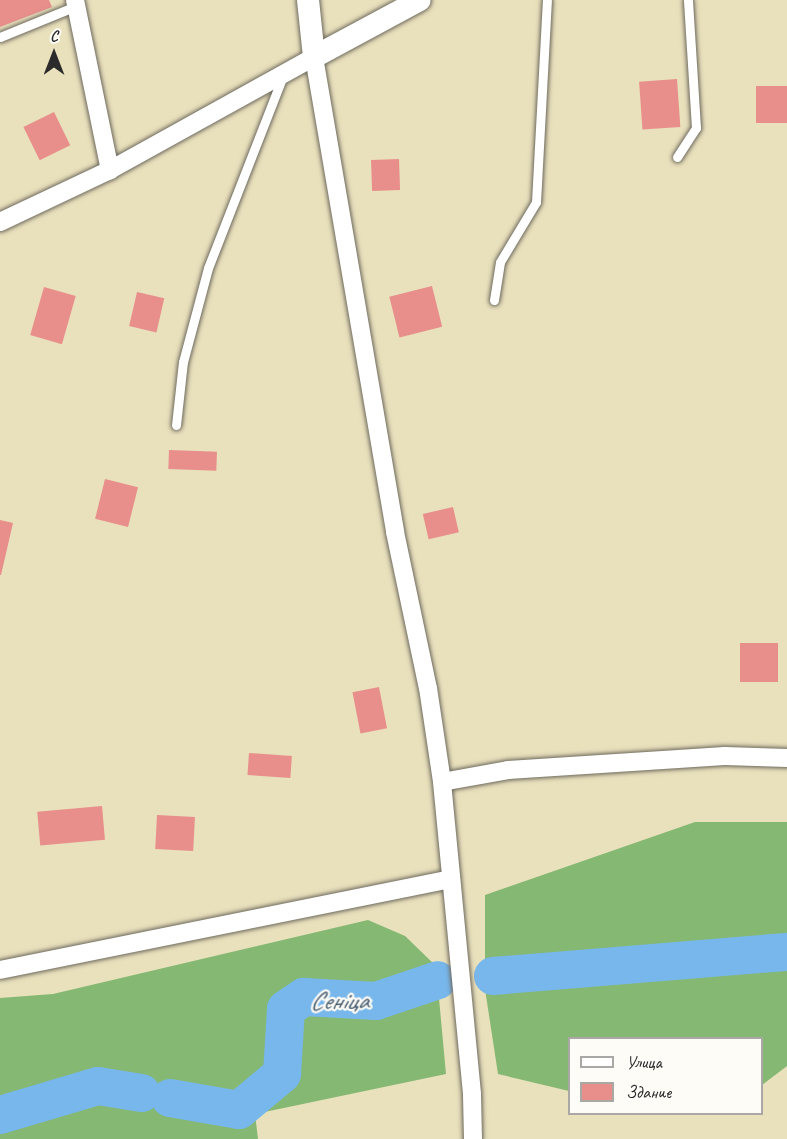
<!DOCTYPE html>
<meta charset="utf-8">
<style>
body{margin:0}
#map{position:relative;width:787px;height:1139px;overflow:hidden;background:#e9e0bc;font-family:Caveat,sans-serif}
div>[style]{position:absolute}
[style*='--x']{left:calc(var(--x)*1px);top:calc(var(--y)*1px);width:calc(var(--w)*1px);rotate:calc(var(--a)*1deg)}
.forest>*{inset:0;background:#85b873}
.river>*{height:38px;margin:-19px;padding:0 19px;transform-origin:19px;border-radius:19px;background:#78b7ec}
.building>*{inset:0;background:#e88f8c;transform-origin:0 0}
.roads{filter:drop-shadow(0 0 2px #6e6a5e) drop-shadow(0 0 2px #6e6a5e)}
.service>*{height:9px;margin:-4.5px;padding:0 4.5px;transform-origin:4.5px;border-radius:4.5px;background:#fff}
.minor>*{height:18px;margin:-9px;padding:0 9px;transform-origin:9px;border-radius:9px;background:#fff}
.tertiary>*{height:22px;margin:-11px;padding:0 11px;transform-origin:11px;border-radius:11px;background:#fff}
span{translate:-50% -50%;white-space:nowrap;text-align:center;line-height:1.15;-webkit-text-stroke:4.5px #fdfcf7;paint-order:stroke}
.water-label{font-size:26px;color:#465c6f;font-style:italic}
.legend{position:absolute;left:568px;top:1037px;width:195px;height:78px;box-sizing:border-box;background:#fdfcf7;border:2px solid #a9a8a5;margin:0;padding:8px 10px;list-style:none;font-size:18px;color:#2b2b2b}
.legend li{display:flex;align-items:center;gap:12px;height:30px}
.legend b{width:30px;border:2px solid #a9a8a5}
.north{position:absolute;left:24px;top:24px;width:60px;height:60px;-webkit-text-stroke:4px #fdfcf7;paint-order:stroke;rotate:0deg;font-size:16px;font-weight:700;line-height:24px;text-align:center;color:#2b2b2b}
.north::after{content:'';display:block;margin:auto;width:21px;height:27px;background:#2b2b2b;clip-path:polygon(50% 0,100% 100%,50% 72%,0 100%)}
</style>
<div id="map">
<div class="forest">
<div style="clip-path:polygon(695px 822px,787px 822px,787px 1066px,762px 1085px,762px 1038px,570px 1038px,569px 1091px,498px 1074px,485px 989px,485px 895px)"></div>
<div style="clip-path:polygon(368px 920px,405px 936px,436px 966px,446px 1074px,255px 1114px,258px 1139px,0 1139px,0 998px,53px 994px)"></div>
</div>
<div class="river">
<div style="--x:493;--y:976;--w:295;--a:-4.7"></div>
<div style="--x:170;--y:1098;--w:70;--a:9.9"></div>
<div style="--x:239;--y:1110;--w:56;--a:-39.9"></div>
<div style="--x:282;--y:1074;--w:65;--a:-86.5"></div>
<div style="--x:286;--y:1009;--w:22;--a:-34"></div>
<div style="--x:304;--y:997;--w:72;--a:3.2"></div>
<div style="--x:376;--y:1001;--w:65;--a:-18.7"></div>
<div style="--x:0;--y:1115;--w:102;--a:-16.5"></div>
<div style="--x:98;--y:1086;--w:44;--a:9.2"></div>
</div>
<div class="building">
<div style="clip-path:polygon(0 0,49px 0,52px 7px,0 27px)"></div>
<div style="left:677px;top:79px;width:48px;height:38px;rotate:86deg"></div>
<div style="left:787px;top:86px;width:37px;height:31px;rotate:90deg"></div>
<div style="left:54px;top:112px;width:37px;height:34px;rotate:64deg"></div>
<div style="left:399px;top:159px;width:31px;height:28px;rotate:88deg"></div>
<div style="left:432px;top:286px;width:42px;height:44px;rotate:76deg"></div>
<div style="left:44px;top:287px;width:33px;height:50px;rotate:16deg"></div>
<div style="left:137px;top:292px;width:28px;height:35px;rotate:13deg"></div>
<div style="left:169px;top:450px;width:48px;height:19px;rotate:2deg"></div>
<div style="left:105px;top:479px;width:34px;height:41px;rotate:14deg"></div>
<div style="left:453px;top:507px;width:26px;height:31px;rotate:77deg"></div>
<div style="clip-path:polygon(0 520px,13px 523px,1px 575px,0 575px)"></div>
<div style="left:740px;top:643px;width:38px;height:39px"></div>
<div style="left:379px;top:687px;width:42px;height:27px;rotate:79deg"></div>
<div style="left:249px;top:753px;width:43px;height:22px;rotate:4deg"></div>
<div style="left:102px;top:806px;width:34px;height:65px;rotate:85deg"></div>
<div style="left:157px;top:815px;width:38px;height:34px;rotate:3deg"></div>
</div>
<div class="roads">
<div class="service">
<div style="--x:0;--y:37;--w:82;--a:-22.2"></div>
<div style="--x:677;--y:157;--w:35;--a:-57"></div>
<div style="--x:696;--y:128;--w:128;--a:-93.6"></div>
<div style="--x:494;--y:300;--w:38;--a:-81"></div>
<div style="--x:500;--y:262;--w:70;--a:-59"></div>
<div style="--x:536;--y:202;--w:202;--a:-86.9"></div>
<div style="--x:176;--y:425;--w:63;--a:-83.7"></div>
<div style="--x:183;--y:362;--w:97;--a:-75.1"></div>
<div style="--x:208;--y:268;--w:206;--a:-68.7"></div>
</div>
<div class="minor">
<div style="--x:75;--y:0;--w:174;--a:78.4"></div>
<div style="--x:0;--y:222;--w:122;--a:-25.3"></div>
<div style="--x:110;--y:170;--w:233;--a:-29"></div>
<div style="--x:314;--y:57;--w:482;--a:80.3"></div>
<div style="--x:395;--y:532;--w:159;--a:78.1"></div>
<div style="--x:428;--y:688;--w:95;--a:81.5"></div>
<div style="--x:442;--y:782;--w:314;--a:84.5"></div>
<div style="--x:472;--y:1095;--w:44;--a:88.7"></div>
<div style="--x:442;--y:782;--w:67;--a:-10.3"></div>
<div style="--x:508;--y:770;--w:217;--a:-3.7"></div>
<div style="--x:725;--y:756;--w:62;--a:1.8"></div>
<div style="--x:0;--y:970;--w:460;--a:-11.4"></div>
</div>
<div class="tertiary">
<div style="--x:308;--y:0;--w:57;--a:84"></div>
<div style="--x:314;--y:57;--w:120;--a:-28.3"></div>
</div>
</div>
<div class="water-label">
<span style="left:339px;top:1001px;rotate:-1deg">Сеніца</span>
</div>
<ul class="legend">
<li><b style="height:8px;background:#fff"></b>Улица</li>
<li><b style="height:16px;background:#e88f8c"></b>Здание</li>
</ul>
<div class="north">С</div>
</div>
